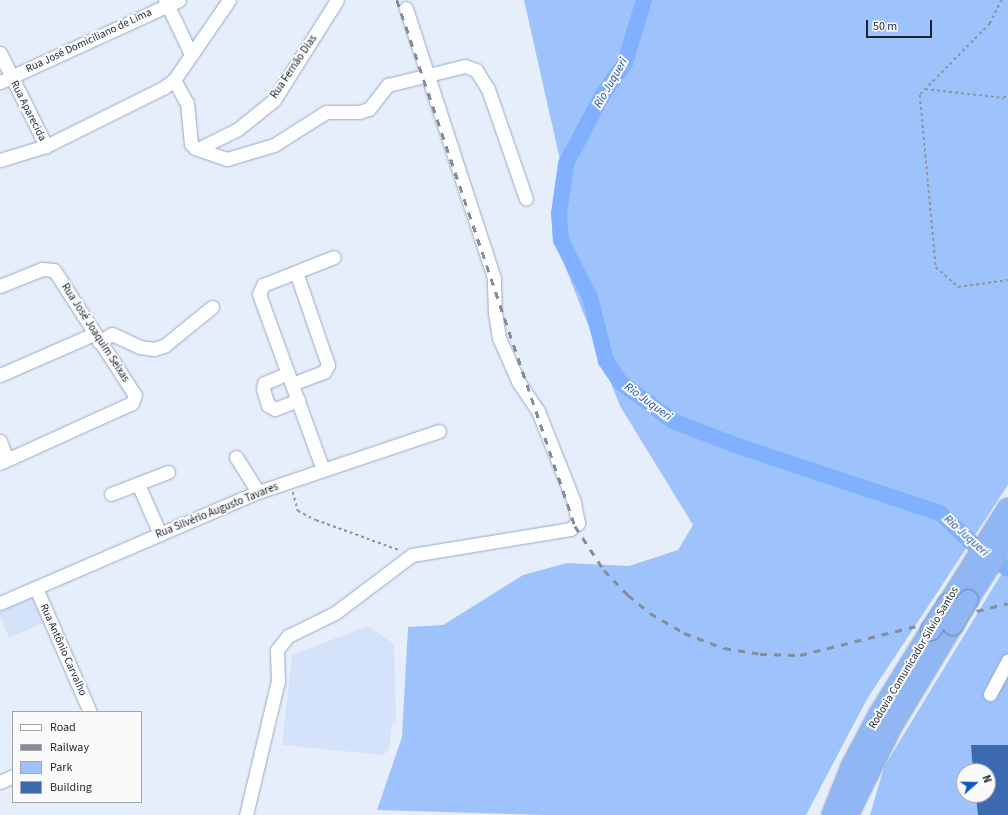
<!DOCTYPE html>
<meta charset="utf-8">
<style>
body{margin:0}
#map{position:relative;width:1008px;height:815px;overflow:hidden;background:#e6eefb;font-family:"Source Sans 3",sans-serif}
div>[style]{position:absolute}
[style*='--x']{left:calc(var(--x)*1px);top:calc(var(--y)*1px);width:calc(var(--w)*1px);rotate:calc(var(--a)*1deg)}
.built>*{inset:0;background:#d4e3fa}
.green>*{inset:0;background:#9ec2fc}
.river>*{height:16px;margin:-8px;padding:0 8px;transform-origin:8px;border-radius:8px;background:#80b0fe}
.building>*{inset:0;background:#3d69b1}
.path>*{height:1.5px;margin-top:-0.75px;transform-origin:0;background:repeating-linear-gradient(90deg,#8d95a1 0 3px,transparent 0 6px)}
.roads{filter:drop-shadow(0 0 1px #96a9c8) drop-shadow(0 0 1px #96a9c8)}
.minor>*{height:13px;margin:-6.5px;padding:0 6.5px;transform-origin:6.5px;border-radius:6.5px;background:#fff}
.highway>*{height:20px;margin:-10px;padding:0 10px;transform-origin:10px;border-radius:10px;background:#90b6f3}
.rail>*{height:2.5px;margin-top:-1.25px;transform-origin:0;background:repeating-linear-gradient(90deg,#858d99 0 7px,transparent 0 14px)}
.bridges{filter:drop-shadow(0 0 1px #6783ae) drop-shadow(0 0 1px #6783ae)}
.highway-bridge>*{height:20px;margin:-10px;padding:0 10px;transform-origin:10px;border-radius:10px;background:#90b6f3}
span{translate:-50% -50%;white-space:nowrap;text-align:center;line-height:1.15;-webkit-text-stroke:4px #fafafa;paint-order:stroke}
.street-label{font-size:11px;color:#1c242f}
.water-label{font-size:12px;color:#174fa7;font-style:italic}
.legend{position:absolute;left:12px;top:711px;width:130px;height:92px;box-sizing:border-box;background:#fafafa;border:1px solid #a1a4a9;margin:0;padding:5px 7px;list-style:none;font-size:12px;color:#1c242f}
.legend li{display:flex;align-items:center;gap:8px;height:20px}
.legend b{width:20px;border:1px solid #a1a4a9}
.north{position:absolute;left:956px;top:763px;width:40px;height:40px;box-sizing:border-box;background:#fafafa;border:1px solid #a1a4a9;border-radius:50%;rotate:70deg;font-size:11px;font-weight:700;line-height:16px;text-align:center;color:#1c242f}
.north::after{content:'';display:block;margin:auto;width:14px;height:18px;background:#1057c1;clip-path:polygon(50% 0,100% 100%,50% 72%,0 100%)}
.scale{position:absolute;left:866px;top:20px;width:66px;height:18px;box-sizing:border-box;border:2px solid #1c242f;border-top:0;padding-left:5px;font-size:12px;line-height:14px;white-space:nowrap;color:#1c242f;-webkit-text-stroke:3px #fafafa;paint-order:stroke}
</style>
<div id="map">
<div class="built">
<div style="clip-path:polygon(32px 597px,43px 623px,9px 638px,0 617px,0 610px)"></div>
<div style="clip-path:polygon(368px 626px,394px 644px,396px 723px,392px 723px,389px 750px,383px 755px,282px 745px,292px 655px)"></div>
</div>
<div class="green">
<div style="clip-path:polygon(524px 0,1008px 0,1008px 485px,867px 699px,806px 815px,546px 815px,377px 810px,402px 737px,408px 627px,443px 625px,523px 575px,567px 563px,629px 566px,678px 550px,693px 525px,620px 406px,555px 241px,560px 160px)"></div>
<div style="clip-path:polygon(evenodd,1008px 563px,1008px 815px,870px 815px,884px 767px,1008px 563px,964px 771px,988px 771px,988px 795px,964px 795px,964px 771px)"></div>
</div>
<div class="river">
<div style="--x:644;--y:0;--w:66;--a:106.8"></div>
<div style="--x:625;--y:63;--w:38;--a:125"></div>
<div style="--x:603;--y:94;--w:79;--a:117.9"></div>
<div style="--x:566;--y:164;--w:49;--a:98.1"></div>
<div style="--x:559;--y:213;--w:27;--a:86"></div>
<div style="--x:561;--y:240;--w:64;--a:63"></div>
<div style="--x:590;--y:297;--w:66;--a:76"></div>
<div style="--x:606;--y:361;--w:25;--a:56"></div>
<div style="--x:620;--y:382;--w:66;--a:36.3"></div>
<div style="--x:673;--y:421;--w:66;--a:21.2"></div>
<div style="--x:735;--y:445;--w:216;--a:18.4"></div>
<div style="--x:940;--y:513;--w:62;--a:43"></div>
<div style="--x:985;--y:555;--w:27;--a:31"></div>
</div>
<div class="building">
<div style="clip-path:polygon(971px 745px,1008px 745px,1008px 815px,978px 815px,976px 795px,988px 795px,988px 771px,973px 771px)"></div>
</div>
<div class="path">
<div style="--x:1002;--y:0;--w:27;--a:117"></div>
<div style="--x:990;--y:24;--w:100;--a:134.6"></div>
<div style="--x:920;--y:95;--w:173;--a:84.7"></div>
<div style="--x:936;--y:267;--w:30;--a:42"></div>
<div style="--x:958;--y:287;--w:50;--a:-8"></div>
<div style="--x:925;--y:89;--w:79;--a:6.6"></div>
<div style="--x:1003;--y:98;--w:6;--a:-31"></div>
<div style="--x:293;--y:492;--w:20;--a:75"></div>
<div style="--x:298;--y:511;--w:20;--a:27"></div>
<div style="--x:316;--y:520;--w:88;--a:19.9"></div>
</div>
<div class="roads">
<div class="minor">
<div style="--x:165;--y:0;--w:60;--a:64.3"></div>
<div style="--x:0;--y:53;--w:104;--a:63.7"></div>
<div style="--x:174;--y:80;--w:26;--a:61"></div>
<div style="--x:187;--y:103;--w:41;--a:84.4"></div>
<div style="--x:191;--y:144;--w:6;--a:45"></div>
<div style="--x:195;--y:148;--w:34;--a:19"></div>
<div style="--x:227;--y:159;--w:49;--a:-16.6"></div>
<div style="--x:274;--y:145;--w:62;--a:-32.4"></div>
<div style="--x:326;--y:112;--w:33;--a:0"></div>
<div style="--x:359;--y:112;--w:10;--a:-17"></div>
<div style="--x:369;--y:109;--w:31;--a:-52"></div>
<div style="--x:388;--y:85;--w:79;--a:-13.9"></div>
<div style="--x:465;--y:66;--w:12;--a:20"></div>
<div style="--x:476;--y:70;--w:22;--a:58"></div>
<div style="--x:488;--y:89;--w:116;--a:70.9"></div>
<div style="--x:0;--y:82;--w:197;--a:-24.6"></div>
<div style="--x:200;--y:148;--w:42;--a:-26.6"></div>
<div style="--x:238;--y:129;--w:46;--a:-38.9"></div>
<div style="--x:274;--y:100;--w:118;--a:-57.8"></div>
<div style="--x:0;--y:160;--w:48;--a:-16.9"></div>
<div style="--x:46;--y:146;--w:131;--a:-26.4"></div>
<div style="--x:163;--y:88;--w:14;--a:-36"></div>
<div style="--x:174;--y:80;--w:97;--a:-55.5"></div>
<div style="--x:0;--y:286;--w:45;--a:-22"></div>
<div style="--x:42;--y:269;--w:12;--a:5"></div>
<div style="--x:54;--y:270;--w:149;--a:57.1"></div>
<div style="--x:135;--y:395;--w:9;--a:111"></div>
<div style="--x:132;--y:403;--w:145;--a:155.6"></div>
<div style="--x:99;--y:342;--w:15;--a:-32"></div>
<div style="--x:112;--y:334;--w:31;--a:25"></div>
<div style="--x:140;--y:347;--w:14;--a:8"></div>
<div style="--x:154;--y:349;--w:10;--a:-17"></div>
<div style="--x:164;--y:346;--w:62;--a:-39.1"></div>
<div style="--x:288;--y:373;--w:26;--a:157"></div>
<div style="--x:264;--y:383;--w:6;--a:99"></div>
<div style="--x:263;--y:389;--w:17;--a:73"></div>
<div style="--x:268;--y:405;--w:8;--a:30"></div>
<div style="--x:275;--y:409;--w:25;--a:-21"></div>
<div style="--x:0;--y:375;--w:103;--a:-23.6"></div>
<div style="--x:292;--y:384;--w:34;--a:-21"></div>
<div style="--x:324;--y:372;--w:8;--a:-60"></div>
<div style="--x:328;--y:365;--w:98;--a:-109"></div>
<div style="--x:0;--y:441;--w:19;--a:69"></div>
<div style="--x:236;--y:457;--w:41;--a:57.8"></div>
<div style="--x:323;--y:470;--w:187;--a:-110"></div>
<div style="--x:259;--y:294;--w:10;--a:-66"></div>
<div style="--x:263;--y:285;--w:76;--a:-21.5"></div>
<div style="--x:138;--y:484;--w:55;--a:66.3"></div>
<div style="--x:111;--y:494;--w:61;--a:-21.1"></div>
<div style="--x:36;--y:588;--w:135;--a:66.5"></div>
<div style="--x:0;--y:603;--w:281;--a:-23.3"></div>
<div style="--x:258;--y:492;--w:191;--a:-18.6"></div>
<div style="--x:990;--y:694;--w:38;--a:-62"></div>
<div style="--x:0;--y:782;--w:14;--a:-25"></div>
<div style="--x:246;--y:815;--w:138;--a:-76.6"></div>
<div style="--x:278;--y:681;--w:31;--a:-92"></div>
<div style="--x:277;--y:650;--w:18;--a:-52"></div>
<div style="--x:288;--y:636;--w:52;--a:-26.1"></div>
<div style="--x:335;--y:613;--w:96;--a:-37"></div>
<div style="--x:412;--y:555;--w:160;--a:-9.3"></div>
<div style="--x:570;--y:529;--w:10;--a:-37"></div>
<div style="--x:578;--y:523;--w:21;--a:-101"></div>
<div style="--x:574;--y:502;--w:98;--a:-111.6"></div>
<div style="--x:538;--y:411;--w:36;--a:-124"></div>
<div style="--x:518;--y:381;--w:47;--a:-113.8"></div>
<div style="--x:499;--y:338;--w:25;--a:-99"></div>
<div style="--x:495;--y:313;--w:35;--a:-92"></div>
<div style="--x:494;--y:278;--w:284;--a:-108.1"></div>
</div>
<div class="highway">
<div style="--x:968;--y:600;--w:75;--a:-57.6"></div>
<div style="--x:948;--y:604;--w:113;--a:-58"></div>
<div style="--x:832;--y:815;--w:52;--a:-68.4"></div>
<div style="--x:851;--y:767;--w:60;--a:-62.2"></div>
<div style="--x:879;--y:714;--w:99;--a:-58.2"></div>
<div style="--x:848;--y:815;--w:99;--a:-63.7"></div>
<div style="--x:892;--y:726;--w:118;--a:-58.9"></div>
</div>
</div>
<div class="rail">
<div style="--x:397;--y:0;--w:555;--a:71.3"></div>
<div style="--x:575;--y:526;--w:53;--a:56.6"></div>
<div style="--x:604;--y:570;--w:35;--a:46"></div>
<div style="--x:628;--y:595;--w:28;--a:39"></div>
<div style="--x:650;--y:613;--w:39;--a:30"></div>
<div style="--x:684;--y:633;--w:43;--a:20.6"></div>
<div style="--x:724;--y:648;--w:36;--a:9"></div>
<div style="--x:760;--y:654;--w:40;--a:1.4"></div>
<div style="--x:800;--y:655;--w:214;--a:-14"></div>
</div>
<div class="bridges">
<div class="highway-bridge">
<div style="--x:953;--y:625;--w:29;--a:-59"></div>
<div style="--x:931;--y:630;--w:31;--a:-57"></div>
</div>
</div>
<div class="street-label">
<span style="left:89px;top:41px;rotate:-25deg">Rua José Domiciliano de Lima</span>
<span style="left:294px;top:67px;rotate:-56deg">Rua Fernão Dias</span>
<span style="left:28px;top:111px;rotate:63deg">Rua Aparecida</span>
<span style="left:95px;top:333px;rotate:57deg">Rua José Joaquim Seixas</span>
<span style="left:217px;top:511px;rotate:-22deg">Rua Silvério Augusto Tavares</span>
<span style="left:63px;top:650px;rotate:66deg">Rua Antônio Carvalho</span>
<span style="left:914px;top:658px;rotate:-59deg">Rodovia Comunicador Silvio Santos</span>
</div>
<div class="water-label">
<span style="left:611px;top:83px;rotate:-60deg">Rio Juqueri</span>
<span style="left:648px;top:402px;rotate:36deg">Rio Juqueri</span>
<span style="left:966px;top:536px;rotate:42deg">Rio Juqueri</span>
</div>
<ul class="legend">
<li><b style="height:5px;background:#fff"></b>Road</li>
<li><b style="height:5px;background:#858d99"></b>Railway</li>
<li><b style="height:11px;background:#9ec2fc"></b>Park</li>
<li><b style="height:11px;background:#3d69b1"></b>Building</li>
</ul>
<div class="north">N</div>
<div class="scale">50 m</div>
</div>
